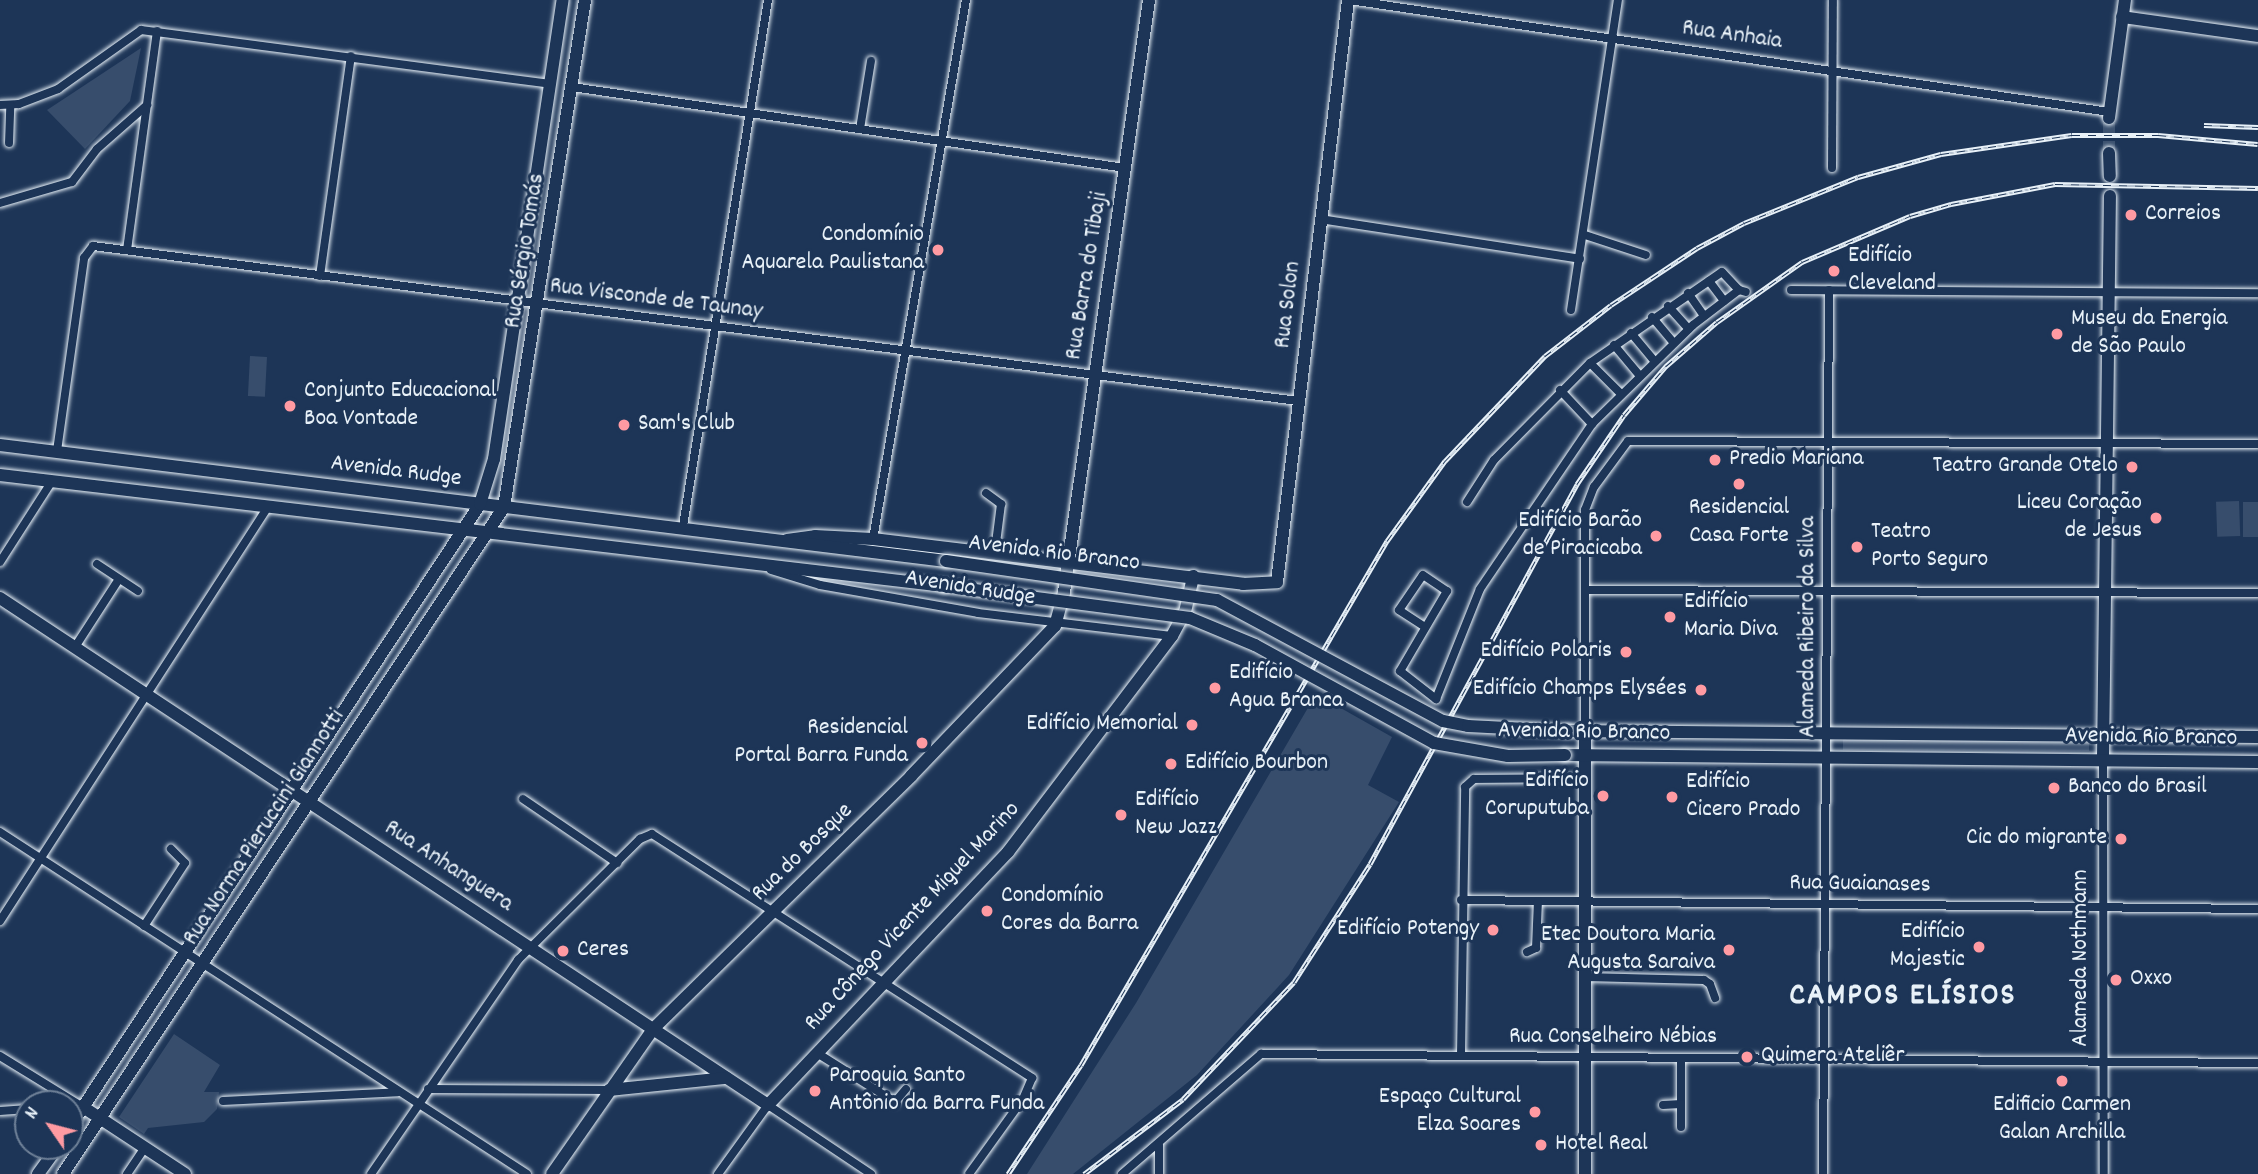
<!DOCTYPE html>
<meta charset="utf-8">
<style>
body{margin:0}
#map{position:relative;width:2258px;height:1174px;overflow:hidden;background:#1d3557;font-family:Dekko,sans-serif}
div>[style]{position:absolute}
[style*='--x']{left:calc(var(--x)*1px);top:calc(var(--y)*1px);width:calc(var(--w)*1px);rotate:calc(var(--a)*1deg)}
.green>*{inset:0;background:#374d6c;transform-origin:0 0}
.secondary-tunnel>*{height:12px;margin-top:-6px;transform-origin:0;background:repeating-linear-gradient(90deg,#3b516f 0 12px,transparent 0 18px)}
.roads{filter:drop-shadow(0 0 2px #e8f1f8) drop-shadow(0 0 2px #e8f1f8)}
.street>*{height:8px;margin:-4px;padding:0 4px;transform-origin:4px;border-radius:4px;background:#1d3557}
.secondary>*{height:12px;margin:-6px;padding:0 6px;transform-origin:6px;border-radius:6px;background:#1d3557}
.primary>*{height:12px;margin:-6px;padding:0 6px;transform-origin:6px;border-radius:6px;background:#1d3557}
.rail>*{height:5px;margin-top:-2.5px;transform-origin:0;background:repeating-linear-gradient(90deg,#1d3557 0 8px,#e8f1f8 0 16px);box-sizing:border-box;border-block:2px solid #e8f1f8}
.bridges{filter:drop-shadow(0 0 2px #e8f1f8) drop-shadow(0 0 2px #e8f1f8)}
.primary-bridge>*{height:12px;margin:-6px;padding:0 6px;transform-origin:6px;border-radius:6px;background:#1d3557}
.dots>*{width:19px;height:19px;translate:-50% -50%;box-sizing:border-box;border:4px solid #1d3557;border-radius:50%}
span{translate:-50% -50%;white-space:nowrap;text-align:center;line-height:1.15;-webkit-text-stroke:6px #1d3557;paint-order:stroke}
.street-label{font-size:24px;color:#e8f1f8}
.poi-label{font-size:24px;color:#e8f1f8}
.left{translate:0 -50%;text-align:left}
.right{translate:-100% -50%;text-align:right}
.district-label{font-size:32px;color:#e8f1f8;font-weight:700;letter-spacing:2px}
.north{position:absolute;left:14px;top:1090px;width:70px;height:70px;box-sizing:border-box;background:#1d3557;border:2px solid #6e8097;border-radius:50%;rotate:305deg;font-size:19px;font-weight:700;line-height:28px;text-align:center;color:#e8f1f8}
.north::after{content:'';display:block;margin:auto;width:24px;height:32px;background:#ff9aa2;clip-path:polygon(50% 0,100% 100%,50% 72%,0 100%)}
</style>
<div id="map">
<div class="green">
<div style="clip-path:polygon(141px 48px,130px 101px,85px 149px,47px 110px)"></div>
<div style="left:250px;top:356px;width:17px;height:40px;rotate:3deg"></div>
<div style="left:2239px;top:501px;width:35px;height:23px;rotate:88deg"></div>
<div style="left:2243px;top:502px;width:15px;height:35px"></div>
<div style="clip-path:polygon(1316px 694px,1392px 737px,1368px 785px,1399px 802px,1289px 975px,1197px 1075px,1073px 1174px,1027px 1174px,1136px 1003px)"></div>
<div style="clip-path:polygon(1843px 739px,2089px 743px,2089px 751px,1843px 750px)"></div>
<div style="clip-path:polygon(174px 1034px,220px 1065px,204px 1092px,219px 1092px,217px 1109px,204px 1122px,148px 1128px,144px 1134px,119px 1117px)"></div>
</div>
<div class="secondary-tunnel">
<div style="--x:2109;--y:153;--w:35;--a:-90"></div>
</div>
<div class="roads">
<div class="street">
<div style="--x:1349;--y:0;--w:768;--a:8.38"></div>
<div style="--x:572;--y:87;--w:559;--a:8.33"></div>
<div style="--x:0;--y:105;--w:19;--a:-3"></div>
<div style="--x:19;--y:104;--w:42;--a:-21"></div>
<div style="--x:58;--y:89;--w:102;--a:-35.4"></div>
<div style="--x:141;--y:30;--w:413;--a:7.5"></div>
<div style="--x:860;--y:129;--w:69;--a:-80.8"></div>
<div style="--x:9;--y:143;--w:38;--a:-88"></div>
<div style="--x:1832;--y:168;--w:168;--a:-89.7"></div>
<div style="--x:0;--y:203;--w:75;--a:-16.3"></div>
<div style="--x:72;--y:182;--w:41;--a:-52.9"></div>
<div style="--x:97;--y:149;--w:67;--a:-41.3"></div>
<div style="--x:1320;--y:219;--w:263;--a:8.7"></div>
<div style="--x:1585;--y:235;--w:64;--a:18.2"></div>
<div style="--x:127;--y:250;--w:221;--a:-82.2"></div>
<div style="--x:320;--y:276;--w:222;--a:-82"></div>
<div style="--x:1709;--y:281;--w:25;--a:53"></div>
<div style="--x:1791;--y:290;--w:467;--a:0.4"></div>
<div style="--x:1688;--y:293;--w:28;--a:55"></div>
<div style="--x:1668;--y:306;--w:31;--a:48"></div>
<div style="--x:1571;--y:310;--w:314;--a:-81.4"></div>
<div style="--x:1652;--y:317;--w:34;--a:50"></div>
<div style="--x:1631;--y:333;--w:35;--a:50"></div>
<div style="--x:1614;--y:345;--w:39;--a:50"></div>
<div style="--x:1590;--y:363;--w:42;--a:45"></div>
<div style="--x:1560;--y:390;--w:47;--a:46.7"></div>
<div style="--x:57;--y:451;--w:195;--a:-82"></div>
<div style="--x:84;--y:258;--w:15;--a:-53"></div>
<div style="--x:93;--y:246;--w:1215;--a:7.33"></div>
<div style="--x:986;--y:493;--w:19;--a:36"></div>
<div style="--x:1001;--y:504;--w:47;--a:97.3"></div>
<div style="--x:1467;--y:502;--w:50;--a:-57.3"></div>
<div style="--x:1494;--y:460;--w:136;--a:-45.3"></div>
<div style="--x:1590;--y:363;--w:160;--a:-34.6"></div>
<div style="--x:1722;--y:272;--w:25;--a:47"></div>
<div style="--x:683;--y:526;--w:533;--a:-80.82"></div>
<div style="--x:873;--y:539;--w:547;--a:-80.21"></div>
<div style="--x:0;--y:562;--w:96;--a:-57.3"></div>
<div style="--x:97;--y:564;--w:49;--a:33.4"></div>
<div style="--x:771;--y:570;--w:51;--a:17"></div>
<div style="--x:820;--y:585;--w:160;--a:10"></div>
<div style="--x:978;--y:613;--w:195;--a:6.8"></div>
<div style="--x:1585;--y:590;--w:673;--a:0.26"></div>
<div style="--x:1425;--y:627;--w:31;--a:-147"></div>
<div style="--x:1399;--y:610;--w:42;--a:-55.6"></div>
<div style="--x:1423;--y:575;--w:29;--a:34"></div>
<div style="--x:1447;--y:591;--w:93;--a:120.4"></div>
<div style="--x:1400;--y:671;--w:46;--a:37.9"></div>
<div style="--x:1436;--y:699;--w:118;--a:-68.2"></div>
<div style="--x:1480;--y:589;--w:199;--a:-55.8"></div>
<div style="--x:1592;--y:424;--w:141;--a:-44.4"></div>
<div style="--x:1693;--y:325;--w:58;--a:-37.3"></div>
<div style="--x:1739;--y:290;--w:7;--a:16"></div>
<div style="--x:75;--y:647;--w:81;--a:-57.1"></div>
<div style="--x:1585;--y:731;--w:221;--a:-90"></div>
<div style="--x:1585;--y:510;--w:25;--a:-69"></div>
<div style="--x:1594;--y:487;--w:57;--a:-53.5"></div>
<div style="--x:1628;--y:441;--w:630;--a:0.27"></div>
<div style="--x:2103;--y:757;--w:417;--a:89.9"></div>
<div style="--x:523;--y:799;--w:114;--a:34.2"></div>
<div style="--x:0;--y:832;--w:628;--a:32.98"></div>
<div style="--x:1461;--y:900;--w:797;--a:0.65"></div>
<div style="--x:0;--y:921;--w:493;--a:-57.1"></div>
<div style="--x:144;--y:926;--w:75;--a:-56.9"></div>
<div style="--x:185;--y:863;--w:20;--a:-135"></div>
<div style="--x:1527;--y:952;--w:10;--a:-24"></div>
<div style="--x:1536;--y:948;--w:47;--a:-87.6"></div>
<div style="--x:1585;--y:977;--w:119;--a:1.4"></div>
<div style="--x:1704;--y:980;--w:7;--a:34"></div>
<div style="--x:1710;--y:984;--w:15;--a:70"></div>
<div style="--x:817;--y:1053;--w:92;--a:32.1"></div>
<div style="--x:895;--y:1102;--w:17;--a:-50"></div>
<div style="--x:1461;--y:1055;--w:268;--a:-89.1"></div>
<div style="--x:1465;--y:787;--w:12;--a:-42"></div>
<div style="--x:1474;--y:779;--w:111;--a:-0.5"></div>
<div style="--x:0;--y:1056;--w:97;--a:31.6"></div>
<div style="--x:428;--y:1089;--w:181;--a:0.3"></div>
<div style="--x:223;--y:1101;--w:175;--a:-2.9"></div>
<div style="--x:1663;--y:1105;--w:18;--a:-3"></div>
<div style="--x:1681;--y:1104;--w:46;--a:-90"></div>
<div style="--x:0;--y:1111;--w:28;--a:-4"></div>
<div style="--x:1681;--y:1127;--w:23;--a:-90"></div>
<div style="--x:127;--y:1174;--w:32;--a:-56"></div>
<div style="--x:371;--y:1174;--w:260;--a:-55.5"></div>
<div style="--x:518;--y:960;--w:172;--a:-44.8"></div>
<div style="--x:640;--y:839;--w:13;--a:-23"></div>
<div style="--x:652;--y:834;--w:452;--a:32.7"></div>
<div style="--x:1032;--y:1078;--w:23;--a:113"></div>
<div style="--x:1023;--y:1099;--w:92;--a:125.8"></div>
<div style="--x:718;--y:1174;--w:85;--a:-54.1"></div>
<div style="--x:768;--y:1105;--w:124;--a:33.8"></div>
<div style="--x:1122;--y:1174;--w:184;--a:-40.8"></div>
<div style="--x:1261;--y:1054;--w:997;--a:0.52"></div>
<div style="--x:1159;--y:1174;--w:29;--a:-90"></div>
<div style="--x:1823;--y:1174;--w:884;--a:-89.61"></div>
</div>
<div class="secondary">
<div style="--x:2122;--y:17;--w:137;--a:8"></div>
<div style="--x:2109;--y:118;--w:119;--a:-82.3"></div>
<div style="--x:2109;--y:153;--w:23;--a:88"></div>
<div style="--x:787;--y:540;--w:28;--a:-8"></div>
<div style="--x:815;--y:536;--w:58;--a:3"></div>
<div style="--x:873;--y:539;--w:373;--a:6.9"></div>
<div style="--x:1243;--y:584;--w:34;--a:-3"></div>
<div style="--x:1277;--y:582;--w:586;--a:-83.04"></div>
<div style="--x:0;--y:598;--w:920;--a:33.43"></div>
<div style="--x:768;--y:1105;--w:349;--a:-46.5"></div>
<div style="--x:1008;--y:852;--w:271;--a:-52.8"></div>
<div style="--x:1172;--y:636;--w:27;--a:-62"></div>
<div style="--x:1185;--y:612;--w:37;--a:-77"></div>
<div style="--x:1585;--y:731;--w:443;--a:90"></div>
<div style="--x:2103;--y:757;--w:561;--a:-89.29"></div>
<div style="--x:609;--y:1090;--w:118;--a:-5.9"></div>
<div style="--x:83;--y:1107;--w:122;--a:33.3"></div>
<div style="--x:552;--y:1174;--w:177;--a:-55.1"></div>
<div style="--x:653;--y:1029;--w:361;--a:-44.4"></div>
<div style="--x:911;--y:776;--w:208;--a:-46.2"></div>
<div style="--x:1055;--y:626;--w:35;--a:-75"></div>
<div style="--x:1064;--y:592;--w:598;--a:-81.83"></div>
</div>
<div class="primary">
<div style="--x:0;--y:445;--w:953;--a:6.99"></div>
<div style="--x:0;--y:475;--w:951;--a:6.71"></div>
<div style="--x:1567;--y:731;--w:691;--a:0.5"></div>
<div style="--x:1565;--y:755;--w:693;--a:0.58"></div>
<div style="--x:70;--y:1127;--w:746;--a:-56.65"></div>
<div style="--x:480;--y:504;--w:47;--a:-72.7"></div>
<div style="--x:494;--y:459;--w:464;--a:-81.5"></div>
<div style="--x:38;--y:1174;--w:34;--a:-54"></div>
<div style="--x:63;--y:1174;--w:800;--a:-56.53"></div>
<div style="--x:504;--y:507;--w:513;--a:-80.92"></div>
</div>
</div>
<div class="rail">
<div style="--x:2204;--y:125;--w:54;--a:2.1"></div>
<div style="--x:1008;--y:1174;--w:131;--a:-56.2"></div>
<div style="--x:1081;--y:1065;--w:607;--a:-59.72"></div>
<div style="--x:1387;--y:541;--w:99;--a:-54.1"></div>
<div style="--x:1445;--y:461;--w:145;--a:-46.4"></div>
<div style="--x:1545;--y:356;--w:83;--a:-37.7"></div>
<div style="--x:1611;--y:305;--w:103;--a:-33.5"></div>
<div style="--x:1697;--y:248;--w:53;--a:-28"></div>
<div style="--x:1744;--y:223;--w:123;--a:-22"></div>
<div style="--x:1858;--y:177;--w:86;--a:-15.5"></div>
<div style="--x:1941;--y:154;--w:132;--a:-8.3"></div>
<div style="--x:2072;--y:135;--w:86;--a:0"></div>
<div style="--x:2158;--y:135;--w:100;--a:5.1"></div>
<div style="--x:1084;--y:1174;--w:124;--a:-37.1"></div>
<div style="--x:1183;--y:1099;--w:161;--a:-46.5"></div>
<div style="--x:1294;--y:982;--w:140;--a:-57.2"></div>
<div style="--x:1370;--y:864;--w:433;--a:-61.4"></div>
<div style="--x:1577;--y:484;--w:83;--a:-55.7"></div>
<div style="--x:1624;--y:415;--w:65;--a:-49.4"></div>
<div style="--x:1666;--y:366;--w:67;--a:-40.8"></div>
<div style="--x:1717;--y:322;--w:104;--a:-35.2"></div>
<div style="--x:1802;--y:262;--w:117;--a:-23.1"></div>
<div style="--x:1910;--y:216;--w:43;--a:-16.3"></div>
<div style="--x:1951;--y:204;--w:106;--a:-10.9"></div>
<div style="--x:2055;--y:184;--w:203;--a:1.1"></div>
</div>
<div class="bridges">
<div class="primary-bridge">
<div style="--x:946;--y:561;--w:274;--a:8.2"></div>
<div style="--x:1217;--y:600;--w:256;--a:28.2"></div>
<div style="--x:1443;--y:721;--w:25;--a:11"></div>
<div style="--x:1468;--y:726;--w:99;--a:2.9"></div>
<div style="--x:944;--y:586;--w:248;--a:7.4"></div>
<div style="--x:1190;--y:618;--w:70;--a:22.6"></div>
<div style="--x:1255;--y:645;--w:204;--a:28.7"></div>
<div style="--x:1434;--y:743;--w:75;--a:10"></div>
<div style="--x:1508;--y:756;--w:57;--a:-1"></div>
</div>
</div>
<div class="dots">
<div style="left:2131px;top:215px;background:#ff9aa2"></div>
<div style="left:938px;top:250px;background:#ff9aa2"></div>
<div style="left:1834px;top:271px;background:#ff9aa2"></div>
<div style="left:2057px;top:334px;background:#ff9aa2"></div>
<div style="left:290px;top:406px;background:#ff9aa2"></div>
<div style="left:624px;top:425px;background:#ff9aa2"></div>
<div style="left:1715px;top:460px;background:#ff9aa2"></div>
<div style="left:2132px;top:467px;background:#ff9aa2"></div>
<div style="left:1739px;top:484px;background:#ff9aa2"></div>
<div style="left:2156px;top:518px;background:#ff9aa2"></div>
<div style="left:1656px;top:536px;background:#ff9aa2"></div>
<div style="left:1857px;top:547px;background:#ff9aa2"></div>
<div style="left:1670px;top:617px;background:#ff9aa2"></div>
<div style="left:1626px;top:652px;background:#ff9aa2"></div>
<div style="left:1215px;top:688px;background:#ff9aa2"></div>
<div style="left:1701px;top:690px;background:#ff9aa2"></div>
<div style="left:1192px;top:725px;background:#ff9aa2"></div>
<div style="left:922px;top:743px;background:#ff9aa2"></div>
<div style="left:1171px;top:764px;background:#ff9aa2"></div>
<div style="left:2054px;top:788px;background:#ff9aa2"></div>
<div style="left:1603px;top:796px;background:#ff9aa2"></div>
<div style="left:1672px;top:797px;background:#ff9aa2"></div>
<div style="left:1121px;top:815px;background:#ff9aa2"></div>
<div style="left:2121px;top:839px;background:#ff9aa2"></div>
<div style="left:987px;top:911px;background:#ff9aa2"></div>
<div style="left:1493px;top:930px;background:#ff9aa2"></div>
<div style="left:1979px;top:947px;background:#ff9aa2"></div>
<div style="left:1729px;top:950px;background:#ff9aa2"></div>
<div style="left:563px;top:951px;background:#ff9aa2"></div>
<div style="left:2116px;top:980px;background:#ff9aa2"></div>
<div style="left:1747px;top:1057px;background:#ff9aa2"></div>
<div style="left:2062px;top:1081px;background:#ff9aa2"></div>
<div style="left:815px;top:1091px;background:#ff9aa2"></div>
<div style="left:1535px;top:1112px;background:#ff9aa2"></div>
<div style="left:1541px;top:1145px;background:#ff9aa2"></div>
</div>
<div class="street-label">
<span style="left:1732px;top:36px;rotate:8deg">Rua Anhaia</span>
<span style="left:526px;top:251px;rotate:-81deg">Rua Sérgio Tomás</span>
<span style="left:1088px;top:276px;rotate:-81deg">Rua Barra do Tibaji</span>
<span style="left:656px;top:300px;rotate:7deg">Rua Visconde de Taunay</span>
<span style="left:1289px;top:305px;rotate:-83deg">Rua Solon</span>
<span style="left:396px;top:472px;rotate:7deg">Avenida Rudge</span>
<span style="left:1054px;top:554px;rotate:7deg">Avenida Rio Branco</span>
<span style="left:970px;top:589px;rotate:9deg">Avenida Rudge</span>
<span style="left:1809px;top:627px;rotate:-90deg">Alameda Ribeiro da Silva</span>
<span style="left:1584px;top:733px;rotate:1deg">Avenida Rio Branco</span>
<span style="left:2151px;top:738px;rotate:1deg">Avenida Rio Branco</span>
<span style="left:265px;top:828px;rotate:-57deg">Rua Norma Pieruccini Giannotti</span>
<span style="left:803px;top:853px;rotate:-44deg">Rua do Bosque</span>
<span style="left:448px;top:867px;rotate:33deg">Rua Anhanguera</span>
<span style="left:1860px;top:885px;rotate:1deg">Rua Guaianases</span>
<span style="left:913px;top:917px;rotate:-47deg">Rua Cônego Vicente Miguel Marino</span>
<span style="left:2082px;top:958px;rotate:-90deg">Alameda Nothmann</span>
<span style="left:1613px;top:1038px">Rua Conselheiro Nébias</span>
</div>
<div class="poi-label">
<span class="left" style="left:2145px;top:215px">Correios</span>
<span class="right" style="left:924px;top:250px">Condomínio<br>Aquarela Paulistana</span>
<span class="left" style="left:1848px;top:271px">Edifício<br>Cleveland</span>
<span class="left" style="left:2071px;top:334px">Museu da Energia<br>de São Paulo</span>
<span class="left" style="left:304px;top:406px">Conjunto Educacional<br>Boa Vontade</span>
<span class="left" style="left:638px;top:425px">Sam's Club</span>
<span class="left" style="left:1729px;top:460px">Predio Mariana</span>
<span class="right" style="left:2118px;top:467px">Teatro Grande Otelo</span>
<span class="right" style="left:2142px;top:518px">Liceu Coração<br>de Jesus</span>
<span style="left:1739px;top:523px">Residencial<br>Casa Forte</span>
<span class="right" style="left:1642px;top:536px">Edifício Barão<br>de Piracicaba</span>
<span class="left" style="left:1871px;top:547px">Teatro<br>Porto Seguro</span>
<span class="left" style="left:1684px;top:617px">Edifício<br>Maria Diva</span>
<span class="right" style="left:1612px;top:652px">Edifício Polaris</span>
<span class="left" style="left:1229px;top:688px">Edifício<br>Agua Branca</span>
<span class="right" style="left:1687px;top:690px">Edifício Champs Elysées</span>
<span class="right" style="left:1178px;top:725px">Edifício Memorial</span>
<span class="right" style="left:908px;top:743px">Residencial<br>Portal Barra Funda</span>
<span class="left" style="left:1185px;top:764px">Edifício Bourbon</span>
<span class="right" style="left:1589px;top:796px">Edifício<br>Coruputuba</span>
<span class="left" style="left:1686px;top:797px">Edifício<br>Cicero Prado</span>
<span class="left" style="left:2068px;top:788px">Banco do Brasil</span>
<span class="left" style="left:1135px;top:815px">Edifício<br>New Jazz</span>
<span class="right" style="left:2107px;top:839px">Cic do migrante</span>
<span class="left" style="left:1001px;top:911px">Condomínio<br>Cores da Barra</span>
<span class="right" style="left:1479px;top:930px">Edifício Potengy</span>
<span class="right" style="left:1965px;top:947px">Edifício<br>Majestic</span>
<span class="right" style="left:1715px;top:950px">Etec Doutora Maria<br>Augusta Saraiva</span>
<span class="left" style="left:577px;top:951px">Ceres</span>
<span class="left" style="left:2130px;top:980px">Oxxo</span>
<span class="left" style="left:1761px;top:1057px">Quimera Ateliêr</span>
<span class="left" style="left:829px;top:1091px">Paroquia Santo<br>Antônio da Barra Funda</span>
<span class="right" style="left:1521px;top:1112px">Espaço Cultural<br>Elza Soares</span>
<span style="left:2062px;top:1120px">Edificio Carmen<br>Galan Archilla</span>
<span class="left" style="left:1555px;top:1145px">Hotel Real</span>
</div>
<div class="district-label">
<span style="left:1903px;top:997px">CAMPOS ELÍSIOS</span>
</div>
<div class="north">N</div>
</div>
